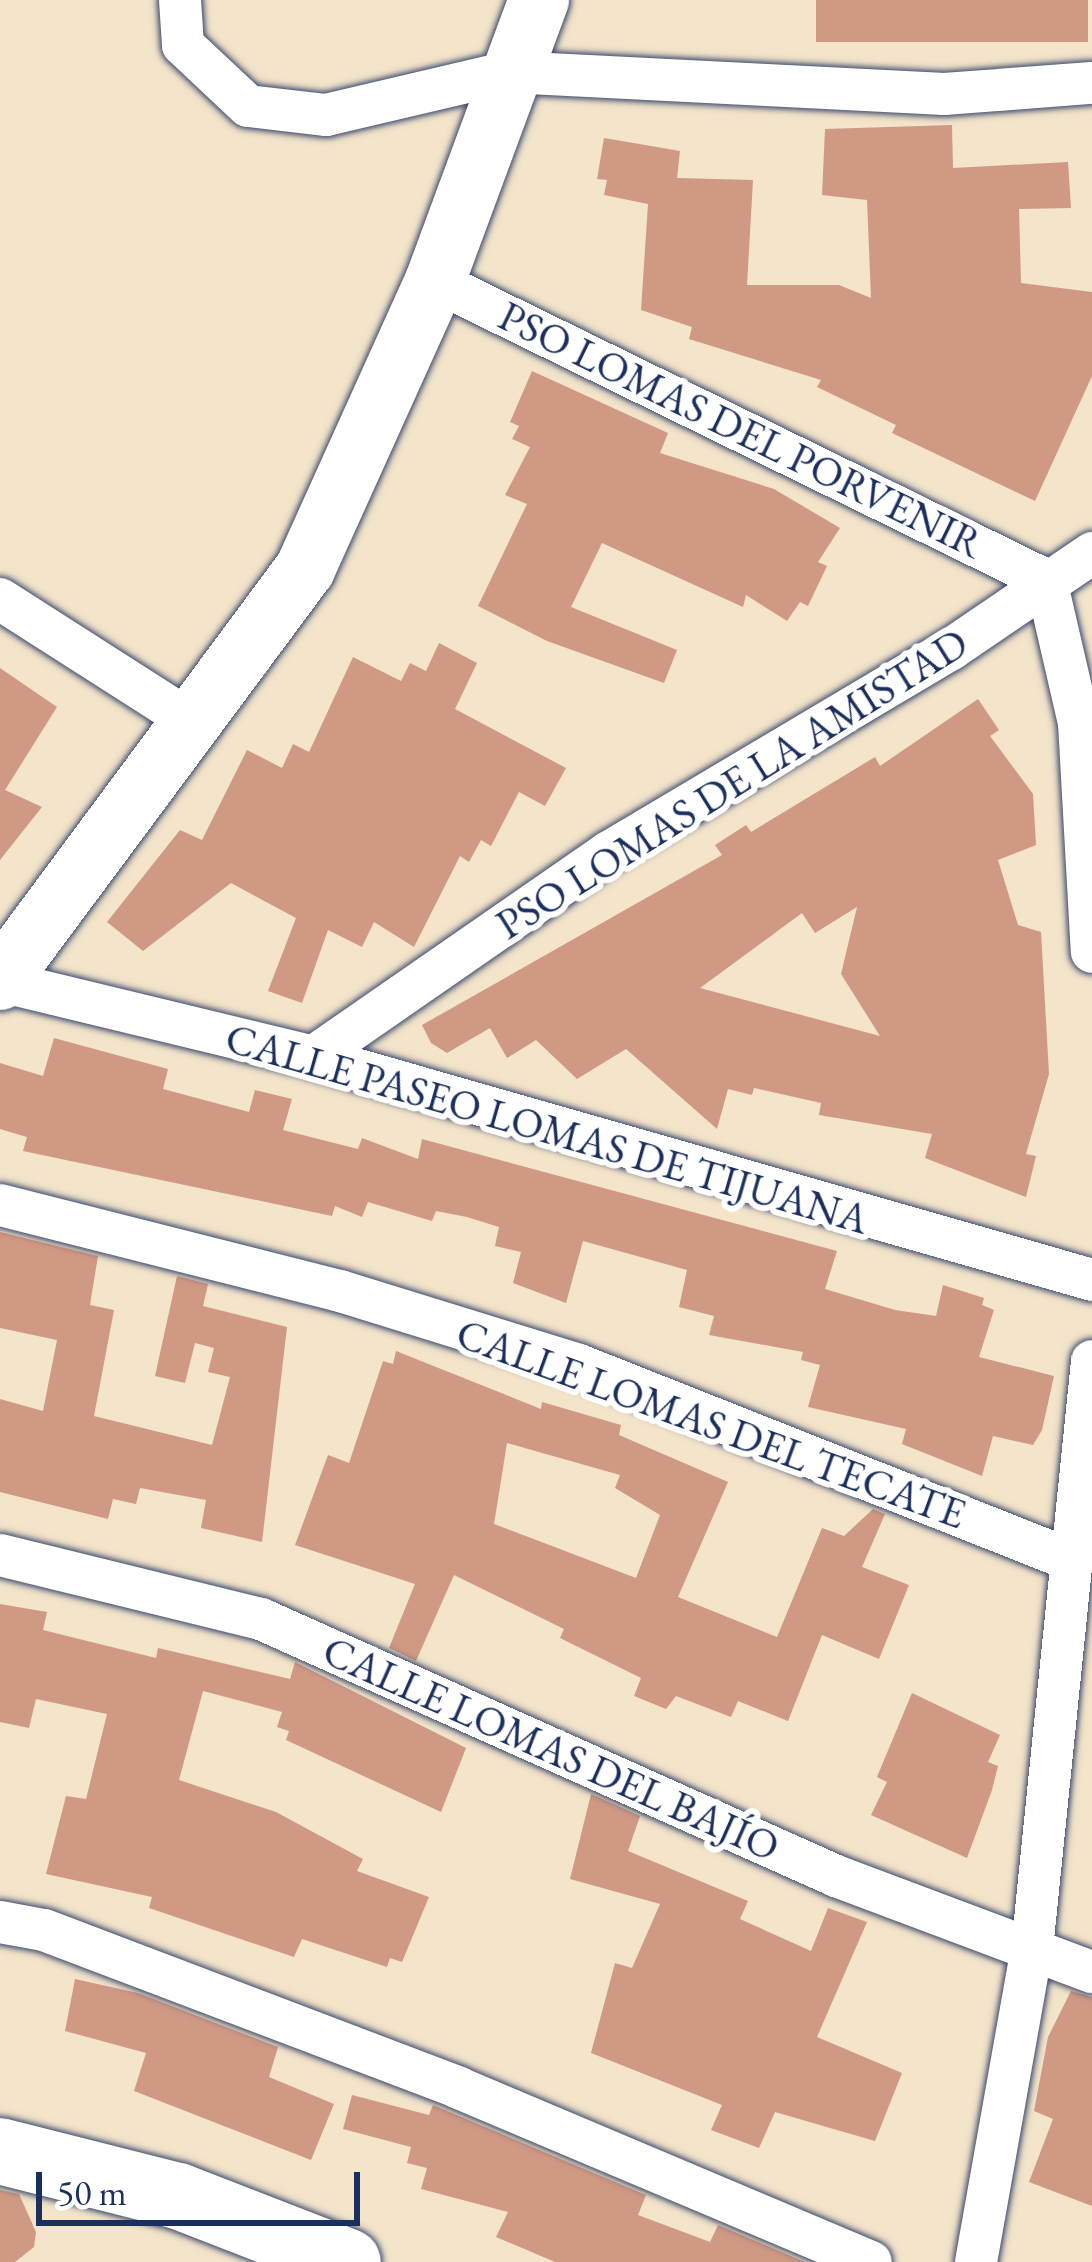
<!DOCTYPE html>
<meta charset="utf-8">
<style>
body{margin:0}
#map{position:relative;width:1092px;height:2262px;overflow:hidden;background:#f3e4ca;font-family:"EB Garamond",serif}
div>[style]{position:absolute}
[style*='--x']{left:calc(var(--x)*1px);top:calc(var(--y)*1px);width:calc(var(--w)*1px);rotate:calc(var(--a)*1deg)}
.building>*{inset:0;background:#d09983;transform-origin:0 0}
.roads{filter:drop-shadow(0 0 3px #3b4a6e) drop-shadow(0 0 3px #3b4a6e)}
.street>*{height:42px;margin:-21px;padding:0 21px;transform-origin:21px;border-radius:21px;background:#fff}
.secondary>*{height:60px;margin:-30px;padding:0 30px;transform-origin:30px;border-radius:30px;background:#fff}
.primary>*{height:66px;margin:-33px;padding:0 33px;transform-origin:33px;border-radius:33px;background:#fff}
span{translate:-50% -50%;white-space:nowrap;text-align:center;line-height:1.15;-webkit-text-stroke:12px #fff;paint-order:stroke}
.street-label{font-size:42px;color:#1b2f5e}
.scale{position:absolute;left:36px;top:2172px;width:324px;height:54px;box-sizing:border-box;border:6px solid #1b2f5e;border-top:0;padding-left:15px;font-size:36px;line-height:42px;white-space:nowrap;color:#1b2f5e;-webkit-text-stroke:9px #fff;paint-order:stroke}
</style>
<div id="map">
<div class="building">
<div style="left:816px;top:0;width:272px;height:42px"></div>
<div style="clip-path:polygon(952px 125px,953px 168px,1068px 162px,1071px 208px,1019px 209px,1021px 283px,1092px 292px,1092px 376px,1035px 501px,892px 433px,896px 425px,817px 387px,821px 380px,689px 339px,692px 327px,641px 310px,648px 204px,604px 195px,607px 180px,597px 179px,604px 138px,680px 151px,677px 178px,753px 180px,747px 285px,839px 285px,871px 298px,867px 200px,822px 195px,825px 129px)"></div>
<div style="clip-path:polygon(532px 371px,668px 433px,660px 453px,774px 489px,840px 528px,818px 562px,827px 566px,808px 606px,800px 602px,787px 621px,746px 595px,743px 607px,602px 543px,571px 607px,677px 650px,664px 683px,547px 641px,478px 606px,527px 504px,505px 495px,530px 447px,512px 439px,519px 426px,510px 422px)"></div>
<div style="clip-path:polygon(439px 643px,477px 663px,455px 709px,566px 768px,545px 806px,519px 792px,491px 846px,481px 840px,469px 862px,460px 856px,414px 947px,374px 922px,362px 947px,328px 930px,302px 1003px,268px 991px,296px 918px,231px 883px,143px 951px,107px 922px,180px 830px,202px 840px,247px 750px,282px 768px,293px 744px,309px 752px,353px 657px,401px 681px,410px 663px,426px 671px)"></div>
<div style="clip-path:polygon(0 668px,57px 707px,5px 790px,42px 807px,0 860px)"></div>
<div style="clip-path:polygon(evenodd,978px 699px,999px 730px,990px 736px,1033px 794px,1036px 845px,998px 860px,1018px 925px,1041px 932px,1049px 1074px,1026px 1154px,1036px 1156px,1026px 1197px,925px 1158px,932px 1134px,819px 1115px,821px 1103px,754px 1088px,752px 1095px,728px 1089px,717px 1129px,626px 1049px,577px 1079px,536px 1040px,507px 1058px,490px 1028px,447px 1053px,431px 1043px,422px 1025px,722px 855px,715px 845px,746px 825px,751px 832px,875px 757px,880px 766px,978px 699px,857px 907px,841px 974px,880px 1036px,700px 988px,802px 913px,815px 933px,857px 907px)"></div>
<div style="clip-path:polygon(54px 1038px,168px 1069px,163px 1089px,249px 1112px,255px 1090px,292px 1099px,283px 1130px,358px 1149px,362px 1138px,418px 1159px,422px 1139px,837px 1251px,825px 1289px,895px 1310px,936px 1316px,943px 1285px,984px 1298px,982px 1305px,994px 1310px,979px 1357px,1054px 1376px,1042px 1430px,1033px 1445px,993px 1436px,982px 1476px,902px 1444px,906px 1429px,808px 1407px,820px 1365px,801px 1360px,803px 1352px,709px 1335px,714px 1316px,679px 1307px,687px 1270px,583px 1241px,566px 1303px,513px 1283px,521px 1252px,495px 1246px,499px 1227px,467px 1217px,436px 1211px,432px 1221px,368px 1202px,362px 1217px,335px 1206px,332px 1216px,23px 1151px,27px 1137px,0 1129px,0 1063px,43px 1076px)"></div>
<div style="clip-path:polygon(0 1232px,98px 1256px,90px 1305px,114px 1310px,94px 1416px,212px 1445px,230px 1377px,208px 1372px,214px 1348px,195px 1343px,185px 1383px,155px 1376px,177px 1276px,208px 1284px,203px 1306px,287px 1327px,262px 1542px,201px 1528px,206px 1500px,140px 1488px,136px 1504px,113px 1499px,108px 1519px,0 1492px,0 1399px,43px 1411px,57px 1340px,0 1328px)"></div>
<div style="clip-path:polygon(evenodd,396px 1351px,541px 1409px,542px 1402px,621px 1425px,619px 1435px,728px 1482px,678px 1597px,777px 1637px,822px 1528px,844px 1536px,873px 1509px,885px 1514px,862px 1567px,909px 1585px,879px 1659px,822px 1635px,788px 1721px,738px 1701px,731px 1717px,676px 1696px,666px 1709px,634px 1696px,641px 1678px,560px 1638px,564px 1629px,454px 1575px,416px 1661px,389px 1648px,415px 1584px,295px 1545px,328px 1455px,349px 1463px,383px 1361px,393px 1364px,396px 1351px,507px 1443px,620px 1475px,615px 1488px,660px 1515px,636px 1578px,494px 1524px,507px 1443px)"></div>
<div style="clip-path:polygon(0 1604px,47px 1612px,43px 1630px,156px 1658px,158px 1648px,290px 1679px,295px 1662px,466px 1748px,441px 1812px,286px 1740px,289px 1731px,277px 1727px,282px 1712px,203px 1691px,179px 1780px,276px 1812px,363px 1859px,357px 1871px,429px 1897px,402px 1962px,390px 1958px,387px 1967px,302px 1939px,294px 1957px,149px 1908px,152px 1897px,46px 1874px,66px 1796px,86px 1799px,107px 1714px,36px 1699px,29px 1728px,0 1722px)"></div>
<div style="clip-path:polygon(912px 1693px,1000px 1735px,988px 1762px,998px 1766px,992px 1790px,967px 1858px,871px 1815px,887px 1782px,877px 1777px)"></div>
<div style="clip-path:polygon(591px 1794px,640px 1816px,628px 1851px,748px 1901px,740px 1919px,811px 1951px,828px 1908px,867px 1922px,817px 2037px,902px 2073px,875px 2141px,775px 2112px,759px 2148px,711px 2130px,722px 2105px,591px 2053px,615px 1963px,632px 1968px,660px 1904px,570px 1879px)"></div>
<div style="clip-path:polygon(75px 1979px,138px 1993px,278px 2047px,269px 2077px,334px 2104px,311px 2160px,134px 2091px,146px 2053px,65px 2031px)"></div>
<div style="clip-path:polygon(1071px 1991px,1092px 1997px,1092px 2206px,1029px 2182px,1053px 2119px,1034px 2111px,1048px 2037px)"></div>
<div style="clip-path:polygon(352px 2095px,429px 2115px,433px 2105px,646px 2195px,638px 2215px,710px 2242px,718px 2225px,805px 2262px,555px 2262px,496px 2237px,508px 2212px,421px 2189px,427px 2168px,407px 2163px,411px 2147px,343px 2129px)"></div>
<div style="clip-path:polygon(0 2190px,19px 2194px,36px 2232px,34px 2247px,15px 2262px,0 2262px)"></div>
</div>
<div class="roads">
<div class="street">
<div style="--x:180;--y:0;--w:45;--a:86.2"></div>
<div style="--x:183;--y:45;--w:89;--a:43.2"></div>
<div style="--x:248;--y:106;--w:79;--a:6.6"></div>
<div style="--x:326;--y:115;--w:188;--a:-13.2"></div>
<div style="--x:509;--y:72;--w:436;--a:2.9"></div>
<div style="--x:944;--y:94;--w:148;--a:-4.3"></div>
<div style="--x:435;--y:281;--w:680;--a:26.08"></div>
<div style="--x:1046;--y:580;--w:147;--a:77"></div>
<div style="--x:1079;--y:723;--w:229;--a:86.8"></div>
<div style="--x:0;--y:599;--w:234;--a:32.6"></div>
<div style="--x:0;--y:981;--w:322;--a:13.6"></div>
<div style="--x:313;--y:1057;--w:810;--a:15.97"></div>
<div style="--x:313;--y:1057;--w:360;--a:-34.7"></div>
<div style="--x:609;--y:852;--w:398;--a:-30.7"></div>
<div style="--x:951;--y:649;--w:171;--a:-34.2"></div>
<div style="--x:0;--y:1205;--w:351;--a:14.2"></div>
<div style="--x:340;--y:1291;--w:250;--a:17.2"></div>
<div style="--x:579;--y:1365;--w:529;--a:21.62"></div>
<div style="--x:0;--y:1555;--w:269;--a:13.8"></div>
<div style="--x:261;--y:1619;--w:630;--a:24.08"></div>
<div style="--x:836;--y:1876;--w:273;--a:20.6"></div>
<div style="--x:0;--y:1922;--w:45;--a:10.3"></div>
<div style="--x:44;--y:1930;--w:444;--a:20.8"></div>
<div style="--x:459;--y:2088;--w:447;--a:22.9"></div>
<div style="--x:976;--y:2262;--w:318;--a:-79.9"></div>
<div style="--x:1032;--y:1949;--w:591;--a:-84.17"></div>
</div>
<div class="secondary">
<div style="--x:0;--y:980;--w:512;--a:-53.42"></div>
<div style="--x:305;--y:569;--w:316;--a:-65.7"></div>
<div style="--x:435;--y:281;--w:300;--a:-69.7"></div>
</div>
<div class="primary">
<div style="--x:0;--y:2151;--w:184;--a:14.2"></div>
<div style="--x:178;--y:2196;--w:182;--a:21.2"></div>
</div>
</div>
<div class="street-label">
<span style="left:741px;top:430px;rotate:26deg">PSO LOMAS DEL PORVENIR</span>
<span style="left:732px;top:784px;rotate:-32deg">PSO LOMAS DE LA AMISTAD</span>
<span style="left:547px;top:1129px;rotate:16deg">CALLE PASEO LOMAS DE TIJUANA</span>
<span style="left:711px;top:1424px;rotate:20deg">CALLE LOMAS DEL TECATE</span>
<span style="left:551px;top:1749px;rotate:24deg">CALLE LOMAS DEL BAJÍO</span>
</div>
<div class="scale">50 m</div>
</div>
